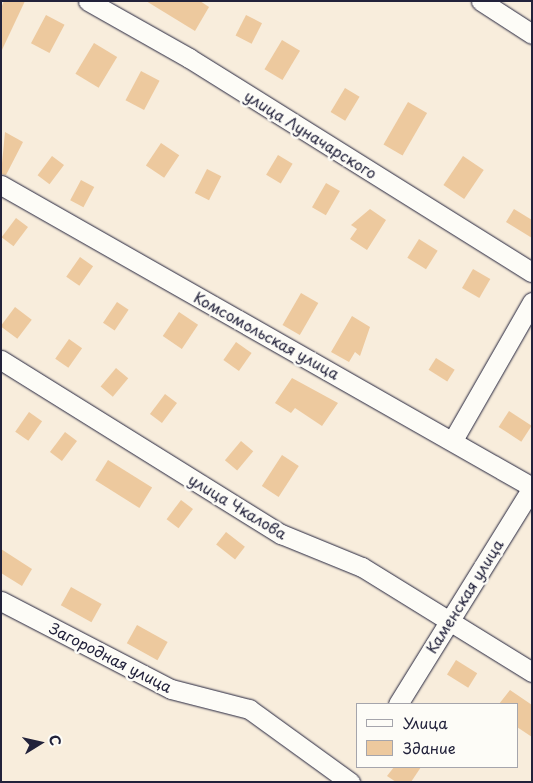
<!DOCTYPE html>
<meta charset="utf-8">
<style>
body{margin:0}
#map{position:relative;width:533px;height:783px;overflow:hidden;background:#f8eddc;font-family:"Playpen Sans",sans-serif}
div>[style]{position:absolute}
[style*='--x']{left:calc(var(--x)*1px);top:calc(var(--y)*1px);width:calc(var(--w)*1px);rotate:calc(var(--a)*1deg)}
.building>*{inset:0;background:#edc99e;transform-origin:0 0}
.roads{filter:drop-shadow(0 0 1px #22223b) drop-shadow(0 0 1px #22223b)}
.street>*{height:19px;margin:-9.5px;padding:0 9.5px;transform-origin:9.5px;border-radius:9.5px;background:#fdfcf7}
span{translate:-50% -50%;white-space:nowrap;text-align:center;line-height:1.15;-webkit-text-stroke:5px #fdfcf7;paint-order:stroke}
.street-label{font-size:15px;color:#22223b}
.frame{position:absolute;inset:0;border:2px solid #22223b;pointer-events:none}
.legend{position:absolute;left:356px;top:703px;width:162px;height:65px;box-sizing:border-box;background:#fdfcf7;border:1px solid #a5a5ac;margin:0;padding:6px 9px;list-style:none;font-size:15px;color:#22223b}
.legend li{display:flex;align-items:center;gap:10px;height:25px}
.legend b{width:25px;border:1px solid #a5a5ac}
.north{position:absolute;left:15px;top:718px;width:50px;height:50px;-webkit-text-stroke:4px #fdfcf7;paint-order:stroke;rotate:80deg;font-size:14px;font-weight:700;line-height:20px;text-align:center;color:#22223b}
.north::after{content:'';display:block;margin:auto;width:18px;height:22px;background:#22223b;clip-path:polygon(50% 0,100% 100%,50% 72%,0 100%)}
</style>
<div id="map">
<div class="building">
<div style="clip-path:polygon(4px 1px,25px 1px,1px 52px,1px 8px)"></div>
<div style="clip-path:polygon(146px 1px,200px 1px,209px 7px,195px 31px)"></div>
<div style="left:46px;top:15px;width:21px;height:32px;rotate:28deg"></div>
<div style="left:246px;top:15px;width:18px;height:23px;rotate:27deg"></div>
<div style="left:282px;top:40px;width:21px;height:34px;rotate:31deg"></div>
<div style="left:94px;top:43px;width:27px;height:36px;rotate:31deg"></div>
<div style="left:141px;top:71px;width:21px;height:33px;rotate:28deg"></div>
<div style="left:345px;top:88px;width:17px;height:28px;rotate:31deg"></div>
<div style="left:408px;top:102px;width:22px;height:49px;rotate:30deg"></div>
<div style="clip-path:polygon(5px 132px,23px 142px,6px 175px,1px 174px)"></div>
<div style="left:161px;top:143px;width:22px;height:27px;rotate:34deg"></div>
<div style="left:278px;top:155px;width:17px;height:23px;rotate:31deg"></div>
<div style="left:52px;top:156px;width:15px;height:24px;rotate:37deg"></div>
<div style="left:463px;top:156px;width:25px;height:35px;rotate:34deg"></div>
<div style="left:207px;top:169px;width:16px;height:27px;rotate:27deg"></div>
<div style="left:81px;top:180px;width:15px;height:23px;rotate:28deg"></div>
<div style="left:326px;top:183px;width:16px;height:28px;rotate:30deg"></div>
<div style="clip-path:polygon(370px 209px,386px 220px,367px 250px,350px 239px,357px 229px,351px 225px)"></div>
<div style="clip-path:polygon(514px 209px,532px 220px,532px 238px,506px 222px)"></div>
<div style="left:16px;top:218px;width:15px;height:24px;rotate:37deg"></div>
<div style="left:419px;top:239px;width:22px;height:22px;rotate:32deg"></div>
<div style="left:80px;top:257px;width:16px;height:24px;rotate:35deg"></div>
<div style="left:473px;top:269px;width:20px;height:22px;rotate:30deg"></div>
<div style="left:301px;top:293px;width:20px;height:37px;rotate:30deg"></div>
<div style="left:117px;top:302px;width:14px;height:25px;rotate:34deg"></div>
<div style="left:15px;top:307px;width:21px;height:24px;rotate:37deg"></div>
<div style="left:179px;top:312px;width:23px;height:29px;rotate:34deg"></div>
<div style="clip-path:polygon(352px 316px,370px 327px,360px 356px,355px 352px,349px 362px,331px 352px)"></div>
<div style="left:69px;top:339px;width:16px;height:24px;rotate:35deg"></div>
<div style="left:236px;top:342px;width:19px;height:22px;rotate:35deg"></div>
<div style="left:436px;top:358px;width:22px;height:14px;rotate:32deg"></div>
<div style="left:116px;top:368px;width:16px;height:24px;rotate:40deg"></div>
<div style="clip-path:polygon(292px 378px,338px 403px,322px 426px,295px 408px,291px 413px,275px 403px)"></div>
<div style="left:165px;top:394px;width:15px;height:25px;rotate:37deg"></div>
<div style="left:509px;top:411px;width:27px;height:19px;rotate:33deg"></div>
<div style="left:29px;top:412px;width:16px;height:24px;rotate:35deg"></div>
<div style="left:65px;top:432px;width:15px;height:25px;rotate:37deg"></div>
<div style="left:241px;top:441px;width:16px;height:25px;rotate:40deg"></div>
<div style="left:282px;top:455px;width:20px;height:37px;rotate:33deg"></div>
<div style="left:108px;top:460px;width:52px;height:24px;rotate:32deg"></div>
<div style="left:181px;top:500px;width:15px;height:24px;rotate:37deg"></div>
<div style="left:226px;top:532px;width:24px;height:16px;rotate:38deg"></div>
<div style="clip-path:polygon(1px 549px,32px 569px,22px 586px,1px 573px)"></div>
<div style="left:71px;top:587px;width:35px;height:21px;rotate:29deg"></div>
<div style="left:137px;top:625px;width:35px;height:21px;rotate:29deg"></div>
<div style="left:456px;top:660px;width:25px;height:17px;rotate:32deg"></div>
<div style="clip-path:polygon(510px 690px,532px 705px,532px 737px,517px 727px,517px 704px,499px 704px)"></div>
<div style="clip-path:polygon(394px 767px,421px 767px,411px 782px,396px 782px,387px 776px)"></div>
</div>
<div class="roads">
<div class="street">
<div style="--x:88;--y:1;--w:116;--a:29.4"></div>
<div style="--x:189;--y:58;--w:404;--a:32"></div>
<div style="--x:481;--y:1;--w:61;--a:32.9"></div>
<div style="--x:1;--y:185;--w:611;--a:29.63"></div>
<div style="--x:1;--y:360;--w:330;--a:31.9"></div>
<div style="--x:281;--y:534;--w:87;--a:22.2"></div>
<div style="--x:362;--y:567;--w:200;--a:31.7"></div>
<div style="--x:453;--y:440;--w:159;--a:-60.2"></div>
<div style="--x:1;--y:601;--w:191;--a:27.4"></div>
<div style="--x:171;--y:689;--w:81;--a:14.4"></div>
<div style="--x:249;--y:709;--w:125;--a:35.9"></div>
<div style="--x:398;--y:704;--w:254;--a:-58.2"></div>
</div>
</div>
<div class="street-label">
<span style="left:311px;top:134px;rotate:32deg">улица Луначарского</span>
<span style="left:267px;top:335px;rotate:29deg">Комсомольская улица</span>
<span style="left:238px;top:506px;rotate:31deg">улица Чкалова</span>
<span style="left:464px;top:596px;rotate:-58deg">Каменская улица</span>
<span style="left:111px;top:657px;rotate:27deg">Загородная улица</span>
</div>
<div class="frame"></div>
<ul class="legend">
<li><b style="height:6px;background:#fdfcf7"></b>Улица</li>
<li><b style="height:14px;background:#edc99e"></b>Здание</li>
</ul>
<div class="north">С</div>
</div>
